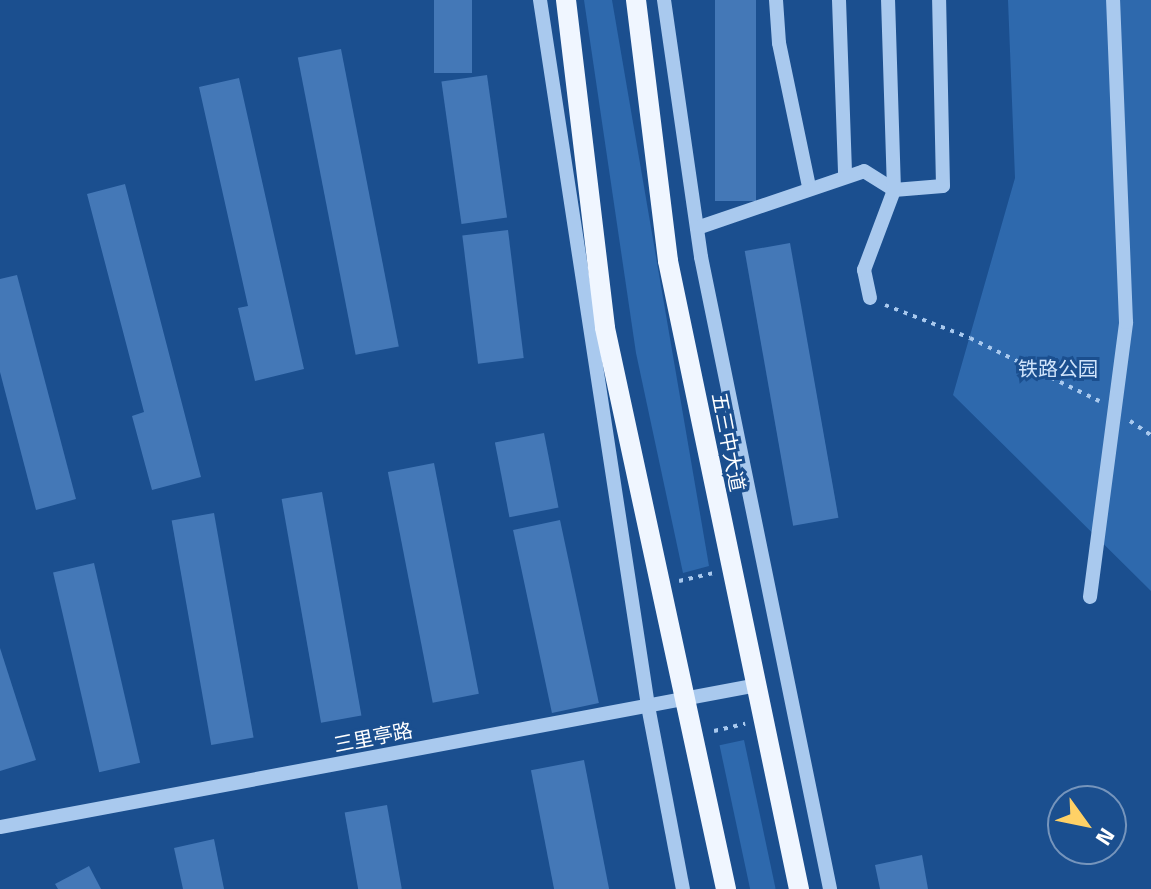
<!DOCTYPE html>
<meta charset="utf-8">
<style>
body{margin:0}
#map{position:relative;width:1151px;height:889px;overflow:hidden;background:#1b4f8f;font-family:"Titillium Web","Noto Sans SC",sans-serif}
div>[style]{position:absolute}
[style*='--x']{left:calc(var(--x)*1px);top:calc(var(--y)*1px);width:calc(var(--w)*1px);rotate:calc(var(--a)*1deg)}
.green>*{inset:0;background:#2e69ad;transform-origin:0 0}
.building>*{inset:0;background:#4478b7;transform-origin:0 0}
.path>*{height:4px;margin-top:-2px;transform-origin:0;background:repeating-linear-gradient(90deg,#a9c9ee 0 4px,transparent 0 10px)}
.minor>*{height:14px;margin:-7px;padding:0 7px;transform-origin:7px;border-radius:7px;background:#a9c9ee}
.major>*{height:20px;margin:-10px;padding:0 10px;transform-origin:10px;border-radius:10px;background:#f0f6ff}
span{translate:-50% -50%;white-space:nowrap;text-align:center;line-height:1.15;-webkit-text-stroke:6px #1b4f8f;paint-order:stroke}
.park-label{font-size:20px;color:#cfe3fa}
.street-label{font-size:20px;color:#fff}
.north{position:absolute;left:1047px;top:785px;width:80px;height:80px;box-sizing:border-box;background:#1b4f8f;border:2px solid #7695bc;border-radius:50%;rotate:123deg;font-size:22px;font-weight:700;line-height:32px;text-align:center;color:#fff}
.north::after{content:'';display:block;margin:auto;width:28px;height:36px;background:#ffd166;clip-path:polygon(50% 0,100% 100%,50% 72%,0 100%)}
</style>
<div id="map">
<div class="green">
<div style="clip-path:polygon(584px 0,612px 0,709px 566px,683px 573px,636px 353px)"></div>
<div style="clip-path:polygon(1008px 0,1151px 0,1151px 591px,953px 395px,1015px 178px)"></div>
<div style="left:744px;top:740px;width:152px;height:25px;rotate:78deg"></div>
</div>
<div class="building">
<div style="left:434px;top:0;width:38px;height:73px"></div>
<div style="left:715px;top:0;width:41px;height:201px"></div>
<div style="left:341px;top:49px;width:303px;height:44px;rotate:79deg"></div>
<div style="left:487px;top:75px;width:144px;height:46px;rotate:82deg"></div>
<div style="clip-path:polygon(239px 78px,304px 369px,255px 381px,238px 308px,248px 306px,199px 87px)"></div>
<div style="clip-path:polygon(125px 184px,201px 477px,152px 490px,132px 416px,144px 412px,87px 194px)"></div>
<div style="left:508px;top:230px;width:129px;height:46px;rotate:83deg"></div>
<div style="left:790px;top:243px;width:279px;height:46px;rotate:80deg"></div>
<div style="clip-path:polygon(17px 275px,76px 499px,36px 510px,0 372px,0 279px)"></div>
<div style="left:544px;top:433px;width:76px;height:50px;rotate:79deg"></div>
<div style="left:434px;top:463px;width:235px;height:47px;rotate:79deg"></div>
<div style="left:322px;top:492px;width:227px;height:41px;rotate:80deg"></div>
<div style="left:214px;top:513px;width:228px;height:43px;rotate:80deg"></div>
<div style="left:560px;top:520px;width:187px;height:48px;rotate:78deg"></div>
<div style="left:94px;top:563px;width:205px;height:42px;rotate:77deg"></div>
<div style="clip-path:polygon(0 648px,36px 760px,0 771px)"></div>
<div style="left:584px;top:760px;width:132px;height:54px;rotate:79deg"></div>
<div style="left:387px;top:805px;width:85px;height:43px;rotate:80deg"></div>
<div style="clip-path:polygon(214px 839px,224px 889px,183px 889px,174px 848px)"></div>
<div style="clip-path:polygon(922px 855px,928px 889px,880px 889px,875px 865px)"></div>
<div style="clip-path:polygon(89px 866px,101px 889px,58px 889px,55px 884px)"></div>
</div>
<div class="path">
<div style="--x:885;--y:305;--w:91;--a:21.2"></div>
<div style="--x:970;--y:338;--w:144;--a:26"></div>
<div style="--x:1130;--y:421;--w:25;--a:34"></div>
<div style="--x:679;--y:581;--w:35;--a:-13"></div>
<div style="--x:714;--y:731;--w:32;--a:-13"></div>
</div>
<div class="minor">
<div style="--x:540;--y:0;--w:714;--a:81.3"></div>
<div style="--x:648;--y:706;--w:186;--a:79.2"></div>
<div style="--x:664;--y:0;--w:260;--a:81.8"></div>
<div style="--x:701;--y:257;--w:645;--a:78.46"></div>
<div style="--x:776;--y:0;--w:43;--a:86"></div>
<div style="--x:779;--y:43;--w:147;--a:78.2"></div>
<div style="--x:839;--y:0;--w:176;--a:88"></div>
<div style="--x:697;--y:228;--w:176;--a:-18.8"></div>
<div style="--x:864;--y:171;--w:36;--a:32"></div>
<div style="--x:894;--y:190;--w:49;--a:-4.7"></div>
<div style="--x:943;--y:186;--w:186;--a:-91.2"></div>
<div style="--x:870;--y:298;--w:29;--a:-102"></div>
<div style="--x:864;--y:270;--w:85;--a:-69.4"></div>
<div style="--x:894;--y:190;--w:190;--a:-91.8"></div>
<div style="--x:1090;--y:597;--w:277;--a:-82.5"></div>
<div style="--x:1126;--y:322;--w:322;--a:-92.3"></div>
<div style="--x:0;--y:827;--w:766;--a:-10.61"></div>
</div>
<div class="major">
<div style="--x:566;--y:0;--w:330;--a:83.2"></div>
<div style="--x:605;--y:328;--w:574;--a:77.83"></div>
<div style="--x:636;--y:0;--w:263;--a:83"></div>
<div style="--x:668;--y:261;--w:642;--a:78.22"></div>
</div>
<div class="park-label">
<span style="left:1058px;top:368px">铁路公园</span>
</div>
<div class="street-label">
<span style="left:729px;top:442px;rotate:79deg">五三中大道</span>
<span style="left:373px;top:737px;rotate:-11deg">三里亭路</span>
</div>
<div class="north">N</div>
</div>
